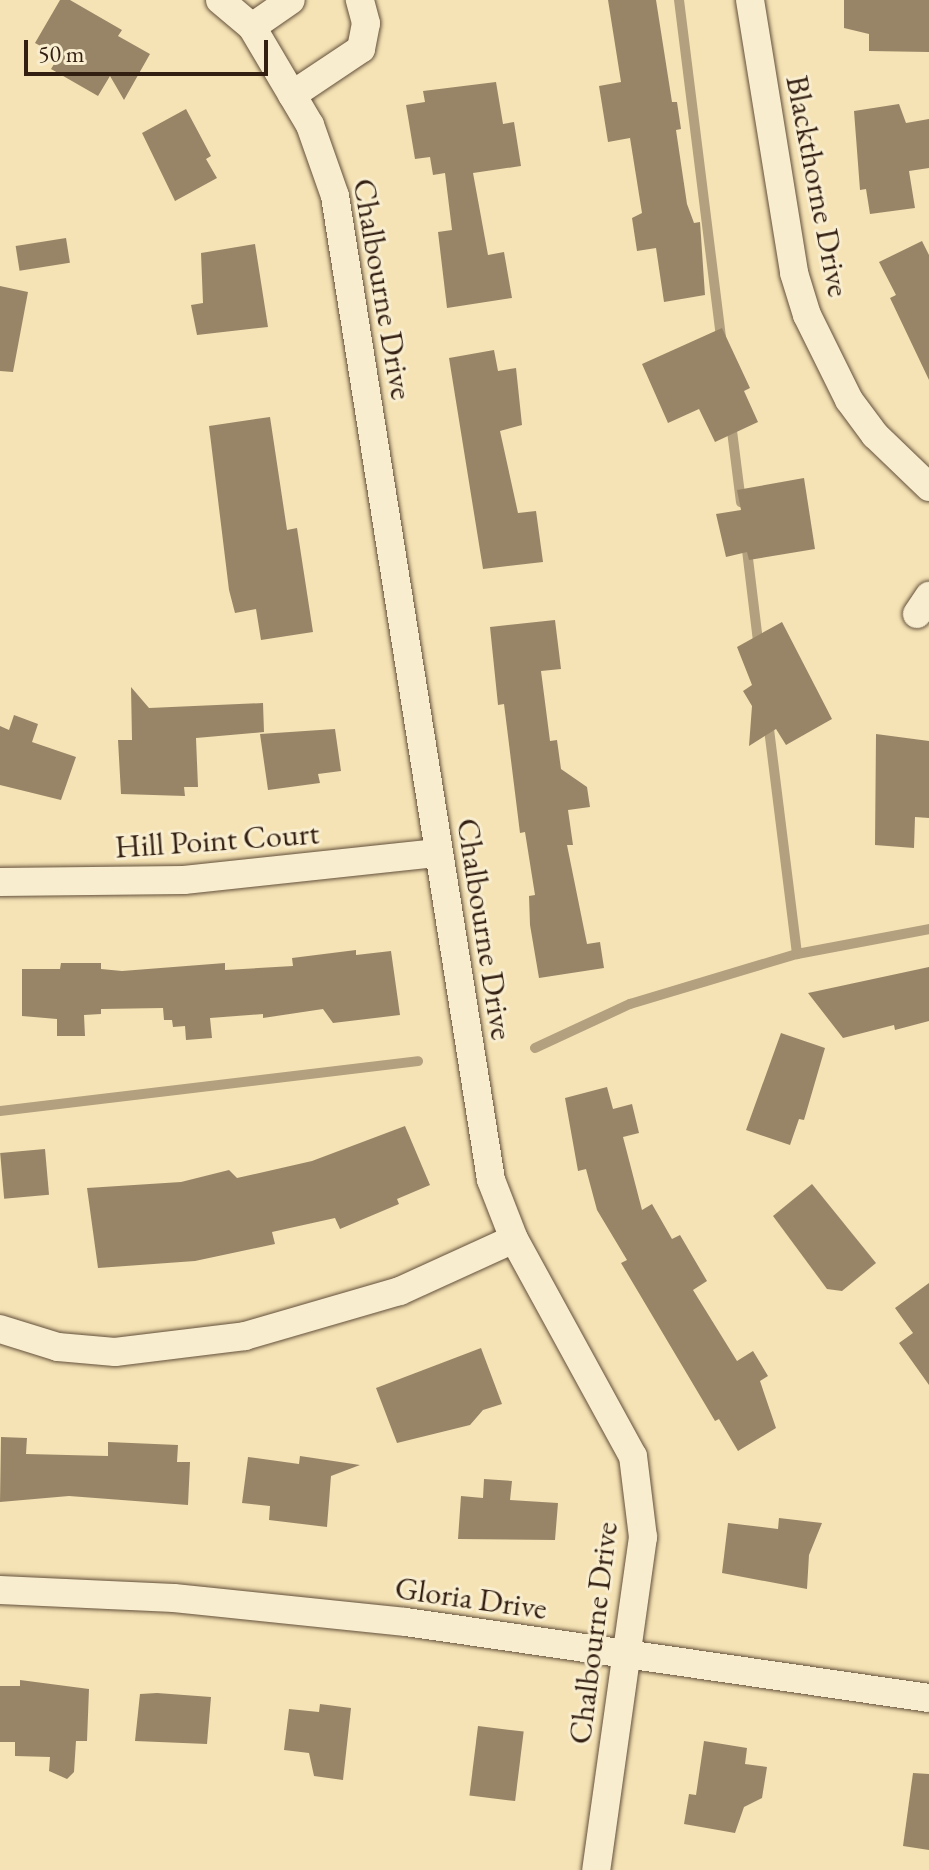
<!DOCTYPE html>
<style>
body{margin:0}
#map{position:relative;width:929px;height:1870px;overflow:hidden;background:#f5e3b5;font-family:"EB Garamond",serif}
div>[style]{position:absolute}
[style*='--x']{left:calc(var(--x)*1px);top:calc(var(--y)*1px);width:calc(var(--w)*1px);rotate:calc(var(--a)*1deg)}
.stream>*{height:10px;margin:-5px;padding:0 5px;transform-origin:5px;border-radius:5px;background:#b3a07e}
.building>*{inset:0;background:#988567;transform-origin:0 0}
.roads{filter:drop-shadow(0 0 2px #64503b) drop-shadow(0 0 2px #64503b)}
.minor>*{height:28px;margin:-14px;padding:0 14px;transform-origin:14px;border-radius:14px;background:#f8edcf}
span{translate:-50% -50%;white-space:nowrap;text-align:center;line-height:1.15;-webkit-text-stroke:6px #f8edcf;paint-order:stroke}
.street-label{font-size:32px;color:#331f12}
.scale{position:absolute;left:24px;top:40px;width:244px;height:36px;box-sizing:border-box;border:4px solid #331f12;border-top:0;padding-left:10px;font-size:24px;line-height:28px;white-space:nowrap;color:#331f12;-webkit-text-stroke:6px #f8edcf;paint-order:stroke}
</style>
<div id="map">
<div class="stream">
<div style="--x:679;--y:0;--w:342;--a:82.9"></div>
<div style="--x:731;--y:423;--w:80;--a:82.8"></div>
<div style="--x:746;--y:542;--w:108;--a:83.1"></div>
<div style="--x:768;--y:721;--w:235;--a:82.9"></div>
<div style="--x:535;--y:1048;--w:105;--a:-24.9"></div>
<div style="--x:630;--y:1004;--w:174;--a:-16.7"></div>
<div style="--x:797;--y:954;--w:134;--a:-10.7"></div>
<div style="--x:0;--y:1111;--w:421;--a:-6.8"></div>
</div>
<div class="building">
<div style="clip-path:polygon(60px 0,70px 0,122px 30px,118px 36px,150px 54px,124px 100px,110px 76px,98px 96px,51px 69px,59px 56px,35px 43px)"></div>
<div style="clip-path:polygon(608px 0,656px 0,672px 102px,677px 102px,681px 129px,676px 130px,687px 204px,694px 223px,700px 222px,705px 295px,664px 302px,656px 248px,637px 251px,632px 218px,642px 213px,630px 138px,608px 142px,599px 86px,621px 82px)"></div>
<div style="clip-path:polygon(844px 0,929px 0,929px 52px,869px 51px,869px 34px,844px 28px)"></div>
<div style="clip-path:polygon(496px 82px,503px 124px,514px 122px,521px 166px,473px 173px,488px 255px,504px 252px,512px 298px,447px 308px,438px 232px,452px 230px,445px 173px,433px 175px,430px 157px,415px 159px,406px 105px,425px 102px,423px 91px)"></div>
<div style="clip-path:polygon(899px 104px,906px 123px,929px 119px,929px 168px,909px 171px,915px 208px,870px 214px,866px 189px,860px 190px,854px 111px)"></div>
<div style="clip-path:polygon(186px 109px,211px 156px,206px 159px,217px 178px,175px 201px,142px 133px)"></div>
<div style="left:66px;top:238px;width:25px;height:51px;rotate:81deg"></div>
<div style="clip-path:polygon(922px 241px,929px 255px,929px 380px,890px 298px,896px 295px,879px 262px)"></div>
<div style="clip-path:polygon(255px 244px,268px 327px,197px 335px,191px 305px,203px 303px,201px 253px)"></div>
<div style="clip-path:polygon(0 286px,28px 292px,13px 372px,0 371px)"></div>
<div style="clip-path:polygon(722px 328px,750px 388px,744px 391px,758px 422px,715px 442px,699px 409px,668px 423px,642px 364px)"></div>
<div style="clip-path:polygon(494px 350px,498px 371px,516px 368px,522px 425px,500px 431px,518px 513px,536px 511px,543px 562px,483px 569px,449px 358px)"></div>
<div style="clip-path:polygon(270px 417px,287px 530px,297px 528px,313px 632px,261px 640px,256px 609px,235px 613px,229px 590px,209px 426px)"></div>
<div style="clip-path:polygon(804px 478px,815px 549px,749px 560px,747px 552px,726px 557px,716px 514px,741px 510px,737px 490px)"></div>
<div style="clip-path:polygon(555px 620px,561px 669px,541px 671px,550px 741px,557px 740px,561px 769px,587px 787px,590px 807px,568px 810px,573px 845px,567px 845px,587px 944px,600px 942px,604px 968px,539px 978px,530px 925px,529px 896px,535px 895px,525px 832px,520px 833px,504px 704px,498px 705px,490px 627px)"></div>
<div style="clip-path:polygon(782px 622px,832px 719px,786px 745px,776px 729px,749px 746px,752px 706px,743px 691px,752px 685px,737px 647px)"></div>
<div style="clip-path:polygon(131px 687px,149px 708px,263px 703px,264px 732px,196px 738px,198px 787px,184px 787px,185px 796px,121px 794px,118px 740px,132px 740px)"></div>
<div style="clip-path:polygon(14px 715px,38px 724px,32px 742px,76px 757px,61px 800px,0 785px,0 726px,9px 730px)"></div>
<div style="clip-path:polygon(335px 729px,341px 771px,318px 774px,320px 783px,268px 790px,260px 734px)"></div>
<div style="clip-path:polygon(876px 734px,929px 741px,929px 818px,915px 817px,914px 848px,875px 845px)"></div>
<div style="clip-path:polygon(356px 950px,356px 955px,391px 951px,400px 1015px,333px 1023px,323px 1009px,263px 1018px,263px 1014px,210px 1018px,212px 1038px,186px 1040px,185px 1026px,173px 1027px,172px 1020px,164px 1020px,163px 1008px,101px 1009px,101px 1014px,84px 1015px,85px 1036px,57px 1036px,57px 1019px,22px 1016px,22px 969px,60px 969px,61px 963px,101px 963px,101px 969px,122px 971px,225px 963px,225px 970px,293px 966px,292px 958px)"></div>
<div style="clip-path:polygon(929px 967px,929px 1021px,895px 1030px,894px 1025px,843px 1038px,808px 993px)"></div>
<div style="clip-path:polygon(781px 1033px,825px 1048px,804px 1120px,799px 1119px,790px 1145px,746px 1130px)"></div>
<div style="clip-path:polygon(607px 1087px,613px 1109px,632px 1104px,639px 1133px,623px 1137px,642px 1210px,652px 1204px,672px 1239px,680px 1235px,707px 1281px,693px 1290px,737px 1361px,753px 1351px,768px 1376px,760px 1381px,776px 1428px,738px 1451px,719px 1419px,715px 1421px,621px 1263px,627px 1260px,597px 1210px,586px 1169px,578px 1171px,565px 1098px)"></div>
<div style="clip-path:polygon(405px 1126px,430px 1185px,397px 1199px,399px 1204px,340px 1229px,335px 1218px,272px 1232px,275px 1244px,195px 1261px,98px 1268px,87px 1188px,181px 1182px,229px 1170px,237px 1178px,312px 1161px)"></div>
<div style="left:45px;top:1149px;width:46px;height:45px;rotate:85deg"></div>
<div style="clip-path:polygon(812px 1184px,876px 1263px,842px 1291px,827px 1289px,773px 1216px)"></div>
<div style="clip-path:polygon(929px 1283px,929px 1385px,899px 1343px,913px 1333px,895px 1308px)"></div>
<div style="clip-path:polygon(481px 1348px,502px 1404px,483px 1410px,470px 1425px,397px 1443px,376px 1388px)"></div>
<div style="clip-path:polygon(1px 1437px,27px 1438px,26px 1454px,108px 1456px,108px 1442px,178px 1445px,177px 1462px,190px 1462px,188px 1505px,69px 1496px,0 1502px)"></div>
<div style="clip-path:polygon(300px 1456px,360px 1465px,331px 1476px,327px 1527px,269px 1520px,270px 1506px,242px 1503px,248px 1457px,299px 1464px)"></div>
<div style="clip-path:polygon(484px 1479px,512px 1481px,510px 1500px,558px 1503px,555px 1540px,458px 1539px,461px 1496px,483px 1498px)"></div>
<div style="clip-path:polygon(779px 1518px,822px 1523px,809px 1555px,807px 1589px,722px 1573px,728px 1523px,778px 1529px)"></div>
<div style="clip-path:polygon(20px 1680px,89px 1689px,87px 1741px,76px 1741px,74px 1772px,67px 1779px,49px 1771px,50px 1757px,15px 1756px,15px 1742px,0 1742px,0 1686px,20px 1686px)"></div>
<div style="clip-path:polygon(157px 1693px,211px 1697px,207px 1744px,135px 1741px,140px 1694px)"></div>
<div style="clip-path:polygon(320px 1704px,351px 1708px,343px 1780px,314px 1776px,309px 1753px,284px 1750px,289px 1709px,319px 1712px)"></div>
<div style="left:478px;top:1726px;width:46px;height:70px;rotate:7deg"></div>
<div style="clip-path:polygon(704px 1741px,747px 1748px,745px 1764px,767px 1767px,762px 1798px,744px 1807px,735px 1833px,684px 1824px,689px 1794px,696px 1795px)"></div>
<div style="clip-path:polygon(913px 1773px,929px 1774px,929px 1850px,903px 1846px)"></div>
</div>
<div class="roads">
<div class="minor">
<div style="--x:220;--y:0;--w:42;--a:40.2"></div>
<div style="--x:252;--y:27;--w:114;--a:59.4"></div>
<div style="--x:310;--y:125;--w:75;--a:70.6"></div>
<div style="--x:335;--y:196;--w:996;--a:80.99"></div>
<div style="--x:491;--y:1180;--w:63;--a:68.7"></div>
<div style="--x:514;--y:1239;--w:247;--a:61.3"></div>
<div style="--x:633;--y:1456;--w:82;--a:83"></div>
<div style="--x:643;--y:1537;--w:336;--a:98"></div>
<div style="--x:750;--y:0;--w:277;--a:80.8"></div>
<div style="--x:794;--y:273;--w:44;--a:72.8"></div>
<div style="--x:807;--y:315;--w:95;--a:63.7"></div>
<div style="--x:849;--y:400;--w:44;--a:53.4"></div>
<div style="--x:875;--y:435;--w:75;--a:43.9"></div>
<div style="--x:252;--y:27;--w:47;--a:-34.7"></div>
<div style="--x:292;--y:95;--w:83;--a:-33.7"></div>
<div style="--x:361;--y:49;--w:26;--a:-79"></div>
<div style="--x:366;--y:23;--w:24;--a:-105"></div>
<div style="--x:917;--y:614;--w:22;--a:-56"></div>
<div style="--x:0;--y:882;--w:184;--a:-0.6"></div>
<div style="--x:184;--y:880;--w:255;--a:-6.1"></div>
<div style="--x:0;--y:1329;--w:61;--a:17.2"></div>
<div style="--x:58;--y:1347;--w:57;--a:5"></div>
<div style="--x:115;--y:1352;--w:131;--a:-7"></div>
<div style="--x:245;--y:1336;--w:161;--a:-16.2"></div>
<div style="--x:400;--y:1291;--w:125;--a:-24.5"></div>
<div style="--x:0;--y:1590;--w:174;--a:2.6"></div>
<div style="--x:174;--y:1598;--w:233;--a:5.9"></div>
<div style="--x:406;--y:1622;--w:528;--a:8.27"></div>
</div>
</div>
<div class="street-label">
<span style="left:818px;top:186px;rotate:79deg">Blackthorne Drive</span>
<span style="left:383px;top:289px;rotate:80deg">Chalbourne Drive</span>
<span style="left:217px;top:840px;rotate:-4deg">Hill Point Court</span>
<span style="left:485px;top:929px;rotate:81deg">Chalbourne Drive</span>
<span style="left:471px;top:1598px;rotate:8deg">Gloria Drive</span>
<span style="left:593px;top:1633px;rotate:-83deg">Chalbourne Drive</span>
</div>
<div class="scale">50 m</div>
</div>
